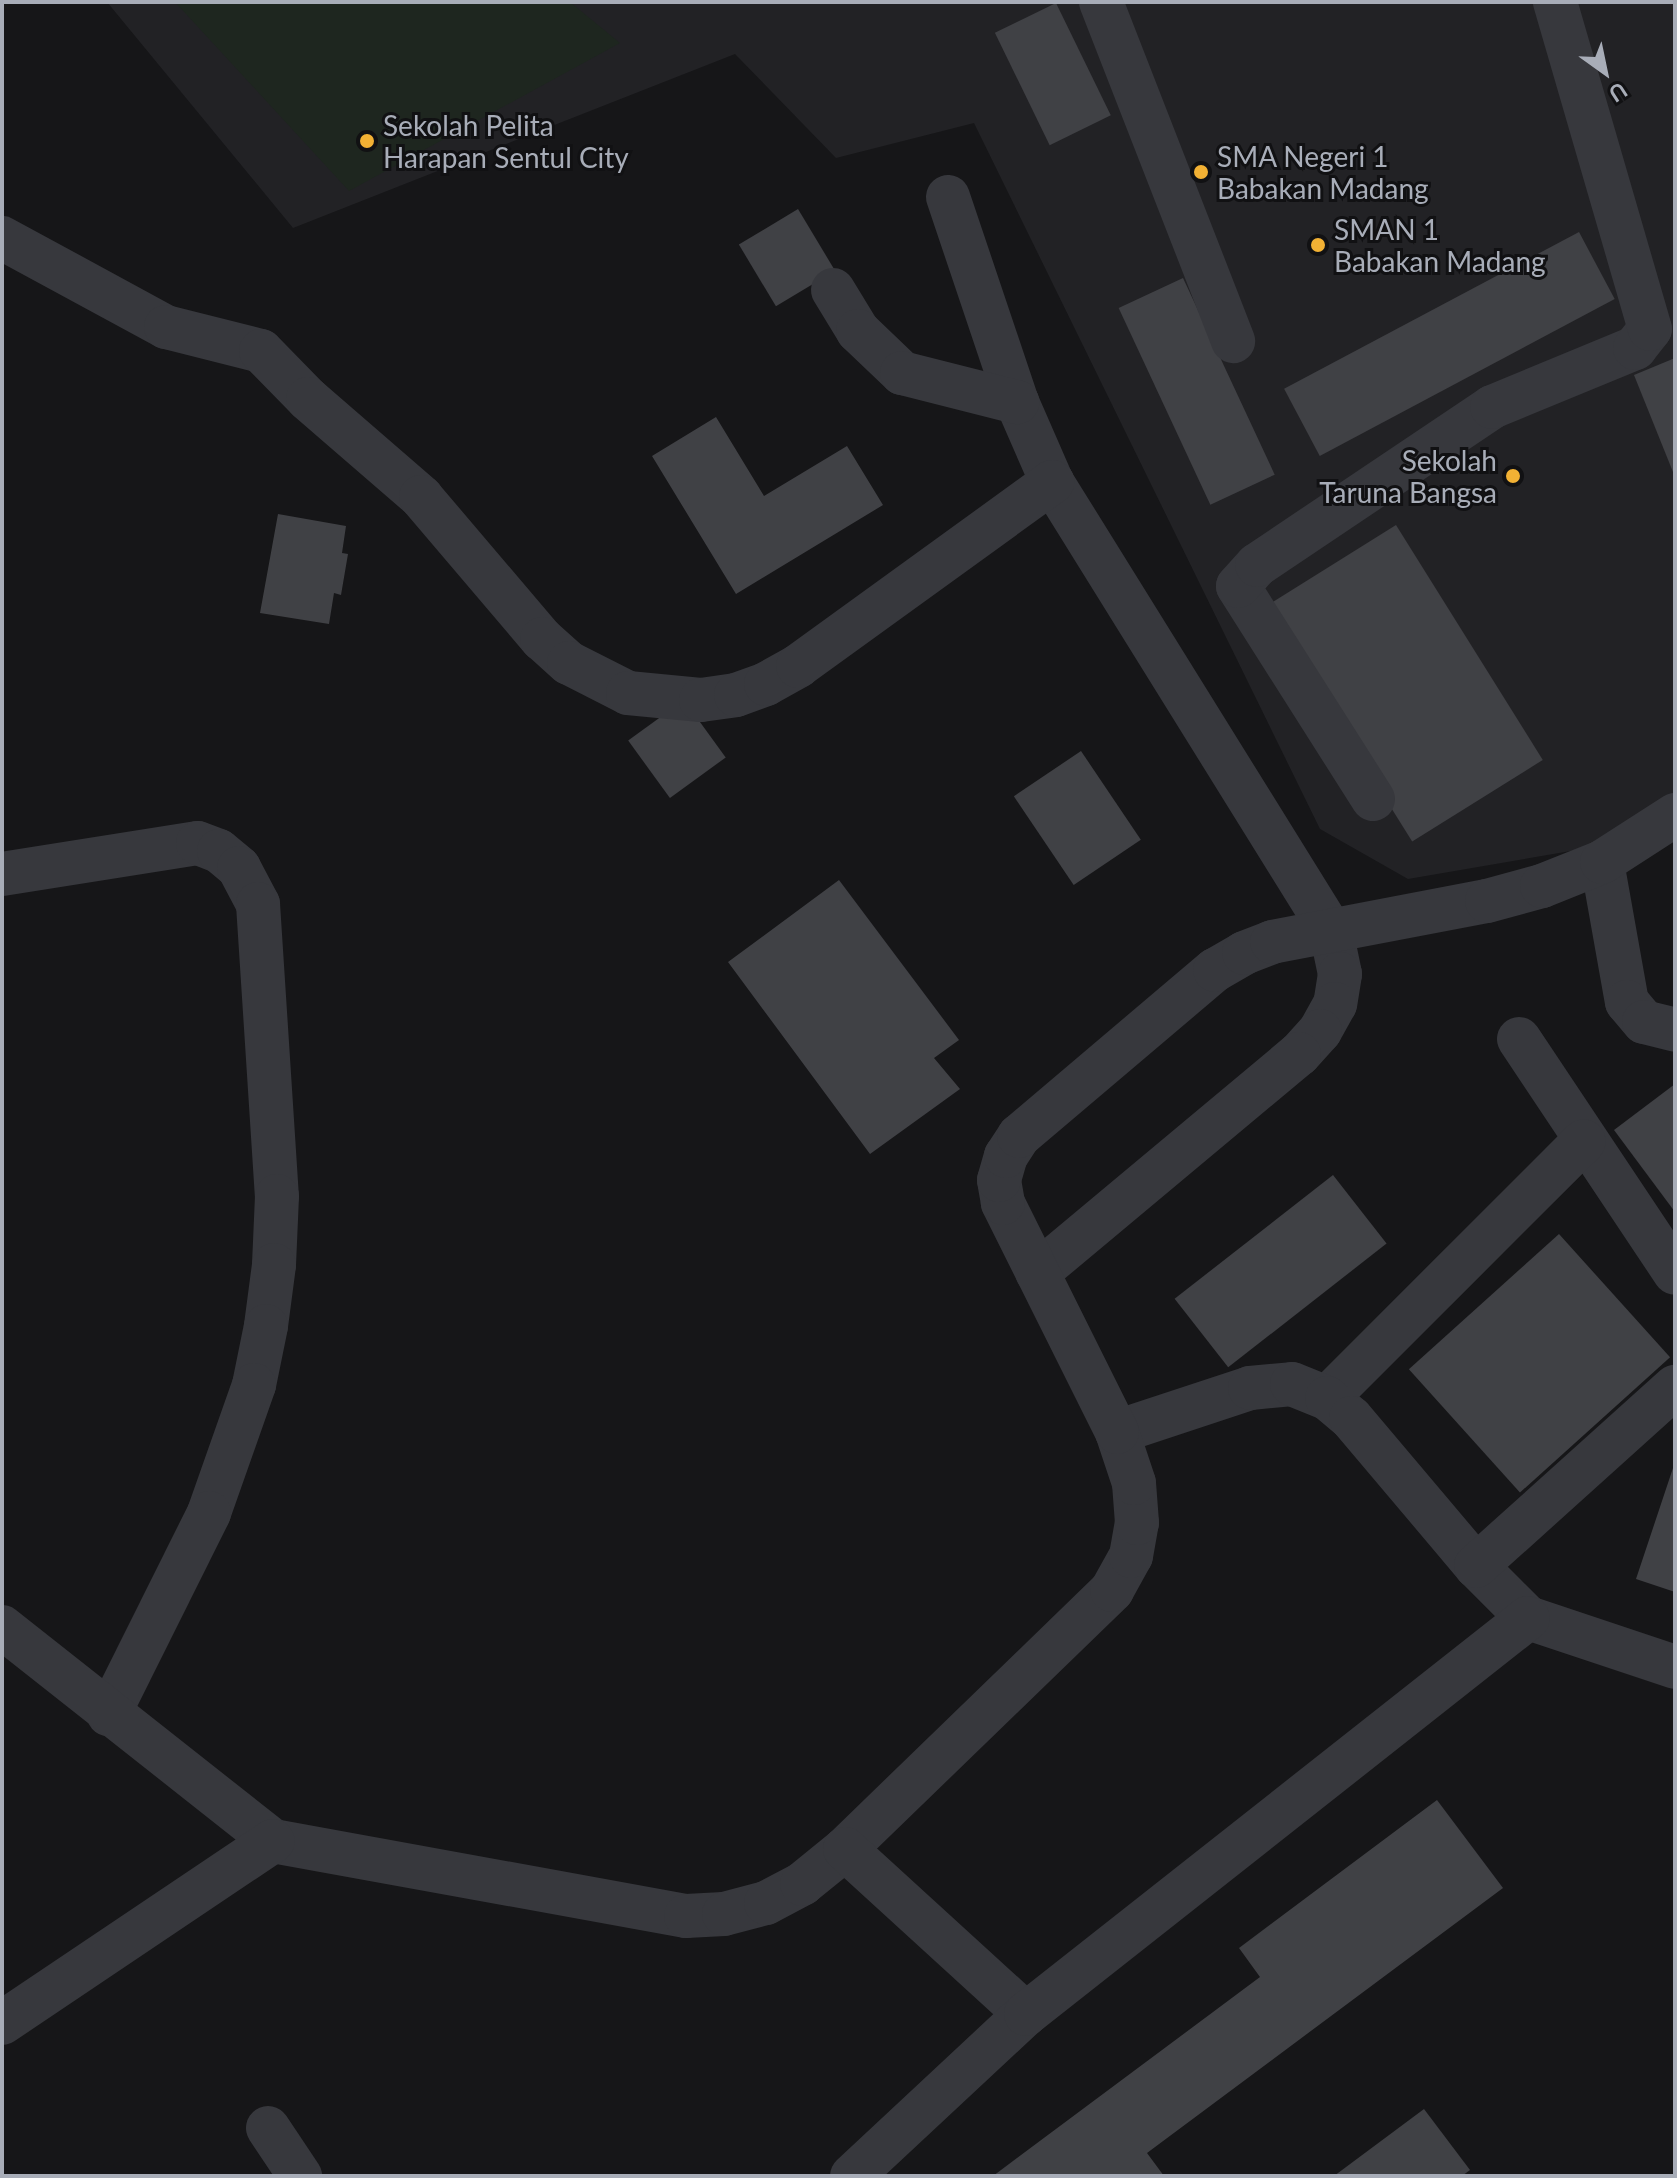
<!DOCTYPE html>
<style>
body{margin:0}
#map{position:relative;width:1677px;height:2178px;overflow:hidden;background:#161618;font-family:Lato,sans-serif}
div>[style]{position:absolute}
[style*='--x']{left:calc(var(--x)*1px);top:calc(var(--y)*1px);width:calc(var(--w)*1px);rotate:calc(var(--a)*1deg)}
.built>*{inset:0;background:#222225}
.green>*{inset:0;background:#1e261f}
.building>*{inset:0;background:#404145;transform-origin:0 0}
.minor>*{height:44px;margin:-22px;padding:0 22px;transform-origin:22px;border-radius:22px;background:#37383d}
.dots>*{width:22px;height:22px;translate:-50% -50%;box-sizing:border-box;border:4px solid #111113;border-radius:50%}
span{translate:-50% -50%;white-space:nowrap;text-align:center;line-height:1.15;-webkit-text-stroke:6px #111113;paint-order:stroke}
.poi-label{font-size:28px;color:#a8adb8}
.left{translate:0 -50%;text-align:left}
.right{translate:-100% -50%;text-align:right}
.frame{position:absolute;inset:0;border:4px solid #a8adb8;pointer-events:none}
.north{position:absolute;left:1565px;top:32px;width:80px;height:80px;-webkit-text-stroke:6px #111113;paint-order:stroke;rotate:147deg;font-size:22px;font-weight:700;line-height:32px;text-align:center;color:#a8adb8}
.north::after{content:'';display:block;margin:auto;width:28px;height:36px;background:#a8adb8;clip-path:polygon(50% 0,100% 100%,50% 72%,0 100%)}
</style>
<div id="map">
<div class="built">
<div style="clip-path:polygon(107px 2px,1675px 2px,1675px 796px,1594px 847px,1408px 879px,1320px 829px,974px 123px,836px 158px,735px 54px,293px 228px)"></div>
</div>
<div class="green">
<div style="clip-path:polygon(175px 2px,570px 2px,620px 43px,349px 191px)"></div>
</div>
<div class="building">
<div style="left:1056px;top:3px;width:125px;height:68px;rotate:64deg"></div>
<div style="left:798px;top:209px;width:72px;height:69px;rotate:59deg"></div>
<div style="left:1579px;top:232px;width:76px;height:334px;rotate:62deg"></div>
<div style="left:1183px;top:278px;width:217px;height:71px;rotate:65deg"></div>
<div style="clip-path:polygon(1675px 358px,1675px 477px,1634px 375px)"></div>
<div style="clip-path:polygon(716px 417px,764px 496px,847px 446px,883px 505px,736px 594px,652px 456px)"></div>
<div style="clip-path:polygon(278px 514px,346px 526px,342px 553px,348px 554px,341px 595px,334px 593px,329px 624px,260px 613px)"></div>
<div style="left:1396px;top:525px;width:277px;height:154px;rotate:58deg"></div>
<div style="left:684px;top:700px;width:71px;height:69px;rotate:54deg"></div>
<div style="left:1081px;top:751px;width:107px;height:81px;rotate:56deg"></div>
<div style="clip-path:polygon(839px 880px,959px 1040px,934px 1058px,960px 1089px,870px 1154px,728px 962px)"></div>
<div style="clip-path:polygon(1675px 1084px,1675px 1212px,1614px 1130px)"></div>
<div style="left:1333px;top:1175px;width:87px;height:201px;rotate:52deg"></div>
<div style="left:1559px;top:1234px;width:166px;height:202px;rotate:48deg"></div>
<div style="clip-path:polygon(1674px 1465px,1675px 1466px,1675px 1592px,1636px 1579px)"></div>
<div style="clip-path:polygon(1437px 1800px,1503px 1888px,1147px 2153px,1164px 2176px,993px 2176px,1260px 1977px,1239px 1948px)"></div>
<div style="clip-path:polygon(1424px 2109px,1470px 2170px,1462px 2176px,1334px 2176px)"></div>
</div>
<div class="minor">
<div style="--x:1101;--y:2;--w:364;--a:68.7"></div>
<div style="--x:948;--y:197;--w:216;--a:71.4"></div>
<div style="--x:1017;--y:402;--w:87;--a:66.4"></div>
<div style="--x:1052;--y:482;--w:529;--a:58.14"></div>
<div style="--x:1331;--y:931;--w:44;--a:78.2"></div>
<div style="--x:1340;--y:974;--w:30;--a:99"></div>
<div style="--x:1335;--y:1004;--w:31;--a:119"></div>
<div style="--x:1320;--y:1031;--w:31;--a:132"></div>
<div style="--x:1299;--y:1054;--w:341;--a:140.1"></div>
<div style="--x:2;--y:238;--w:187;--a:28.5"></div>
<div style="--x:166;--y:327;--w:98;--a:14.2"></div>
<div style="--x:261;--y:351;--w:67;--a:45.6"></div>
<div style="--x:308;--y:399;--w:150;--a:40.9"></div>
<div style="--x:421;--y:497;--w:187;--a:49.6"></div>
<div style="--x:542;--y:639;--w:36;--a:42"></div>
<div style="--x:569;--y:663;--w:66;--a:27"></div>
<div style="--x:628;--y:693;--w:73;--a:5.5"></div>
<div style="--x:701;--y:700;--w:35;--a:-8"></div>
<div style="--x:736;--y:695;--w:32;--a:-20"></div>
<div style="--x:766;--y:684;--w:37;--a:-29"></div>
<div style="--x:798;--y:666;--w:314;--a:-35.9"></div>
<div style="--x:833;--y:290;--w:48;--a:58.6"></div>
<div style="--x:858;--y:331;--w:61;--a:43.7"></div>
<div style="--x:902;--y:373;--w:119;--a:14.2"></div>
<div style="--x:1373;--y:799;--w:252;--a:-122.4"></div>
<div style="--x:1238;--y:586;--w:28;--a:-48"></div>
<div style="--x:1257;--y:565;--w:283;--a:-33.9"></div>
<div style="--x:1492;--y:407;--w:155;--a:-22.4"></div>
<div style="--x:1635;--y:348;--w:24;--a:-52"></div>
<div style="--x:1650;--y:329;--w:341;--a:-106.2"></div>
<div style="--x:1602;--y:862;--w:142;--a:79.9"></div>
<div style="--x:1627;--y:1002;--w:26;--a:50"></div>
<div style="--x:1644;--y:1022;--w:32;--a:14"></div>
<div style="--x:2;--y:874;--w:198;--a:-9"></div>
<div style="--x:198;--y:843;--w:22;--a:21"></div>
<div style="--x:219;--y:851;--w:26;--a:40"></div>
<div style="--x:239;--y:868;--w:41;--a:62.2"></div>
<div style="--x:258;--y:904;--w:293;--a:86.3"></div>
<div style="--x:277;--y:1196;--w:69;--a:92.5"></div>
<div style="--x:274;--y:1265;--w:62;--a:97.5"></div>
<div style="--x:266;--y:1326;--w:60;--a:101.5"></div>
<div style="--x:254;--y:1385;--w:136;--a:109.4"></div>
<div style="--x:209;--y:1513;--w:225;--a:116.5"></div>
<div style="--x:1519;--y:1039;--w:281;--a:56.3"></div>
<div style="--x:1327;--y:1398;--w:363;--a:-45"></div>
<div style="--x:1117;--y:1432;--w:140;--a:-18.3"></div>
<div style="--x:1250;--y:1388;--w:42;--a:-5.4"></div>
<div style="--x:1292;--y:1384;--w:38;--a:22"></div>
<div style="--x:1327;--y:1398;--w:31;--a:40"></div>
<div style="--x:1351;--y:1418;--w:194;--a:49.8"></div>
<div style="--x:1476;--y:1566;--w:74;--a:45"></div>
<div style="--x:1528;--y:1618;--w:155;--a:18.4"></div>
<div style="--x:1476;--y:1566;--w:268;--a:-42"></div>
<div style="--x:2;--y:1627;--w:345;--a:38.3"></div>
<div style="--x:273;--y:1841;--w:420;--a:10.3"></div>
<div style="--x:686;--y:1916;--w:38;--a:-3"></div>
<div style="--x:724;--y:1914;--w:43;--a:-14.7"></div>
<div style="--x:766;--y:1903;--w:41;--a:-27.8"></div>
<div style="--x:802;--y:1884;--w:55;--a:-39.1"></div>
<div style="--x:845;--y:1849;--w:372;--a:-44.1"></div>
<div style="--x:1112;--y:1590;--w:39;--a:-61"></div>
<div style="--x:1131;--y:1556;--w:34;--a:-80"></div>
<div style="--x:1137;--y:1523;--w:40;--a:-94.3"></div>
<div style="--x:1134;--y:1483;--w:54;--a:-108.4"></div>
<div style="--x:1117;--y:1432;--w:256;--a:-116.5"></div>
<div style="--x:1003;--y:1203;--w:23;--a:-100"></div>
<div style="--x:999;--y:1180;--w:25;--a:-74"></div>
<div style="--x:1006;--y:1156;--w:24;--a:-57"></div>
<div style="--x:1019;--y:1136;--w:257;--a:-40.3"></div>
<div style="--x:1215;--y:970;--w:34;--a:-30"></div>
<div style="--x:1244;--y:953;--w:30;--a:-21"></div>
<div style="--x:1272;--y:942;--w:219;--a:-10.8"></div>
<div style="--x:1487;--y:901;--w:57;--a:-15.3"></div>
<div style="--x:1542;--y:886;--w:65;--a:-21.8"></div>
<div style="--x:1602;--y:862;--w:87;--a:-32.8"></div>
<div style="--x:845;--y:1849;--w:245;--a:42.4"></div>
<div style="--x:2;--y:2023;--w:326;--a:-33.9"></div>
<div style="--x:268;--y:2128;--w:58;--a:56.3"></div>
<div style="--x:852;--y:2176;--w:238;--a:-43"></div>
<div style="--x:1026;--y:2014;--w:639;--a:-38.27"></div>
</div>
<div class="dots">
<div style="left:367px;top:141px;background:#f2b134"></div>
<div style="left:1201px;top:172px;background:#f2b134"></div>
<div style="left:1318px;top:245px;background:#f2b134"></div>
<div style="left:1513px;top:476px;background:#f2b134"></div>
</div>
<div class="poi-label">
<span class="left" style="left:383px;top:141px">Sekolah Pelita<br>Harapan Sentul City</span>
<span class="left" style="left:1217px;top:172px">SMA Negeri 1<br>Babakan Madang</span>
<span class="left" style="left:1334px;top:245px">SMAN 1<br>Babakan Madang</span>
<span class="right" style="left:1497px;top:476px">Sekolah<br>Taruna Bangsa</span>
</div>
<div class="frame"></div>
<div class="north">U</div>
</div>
